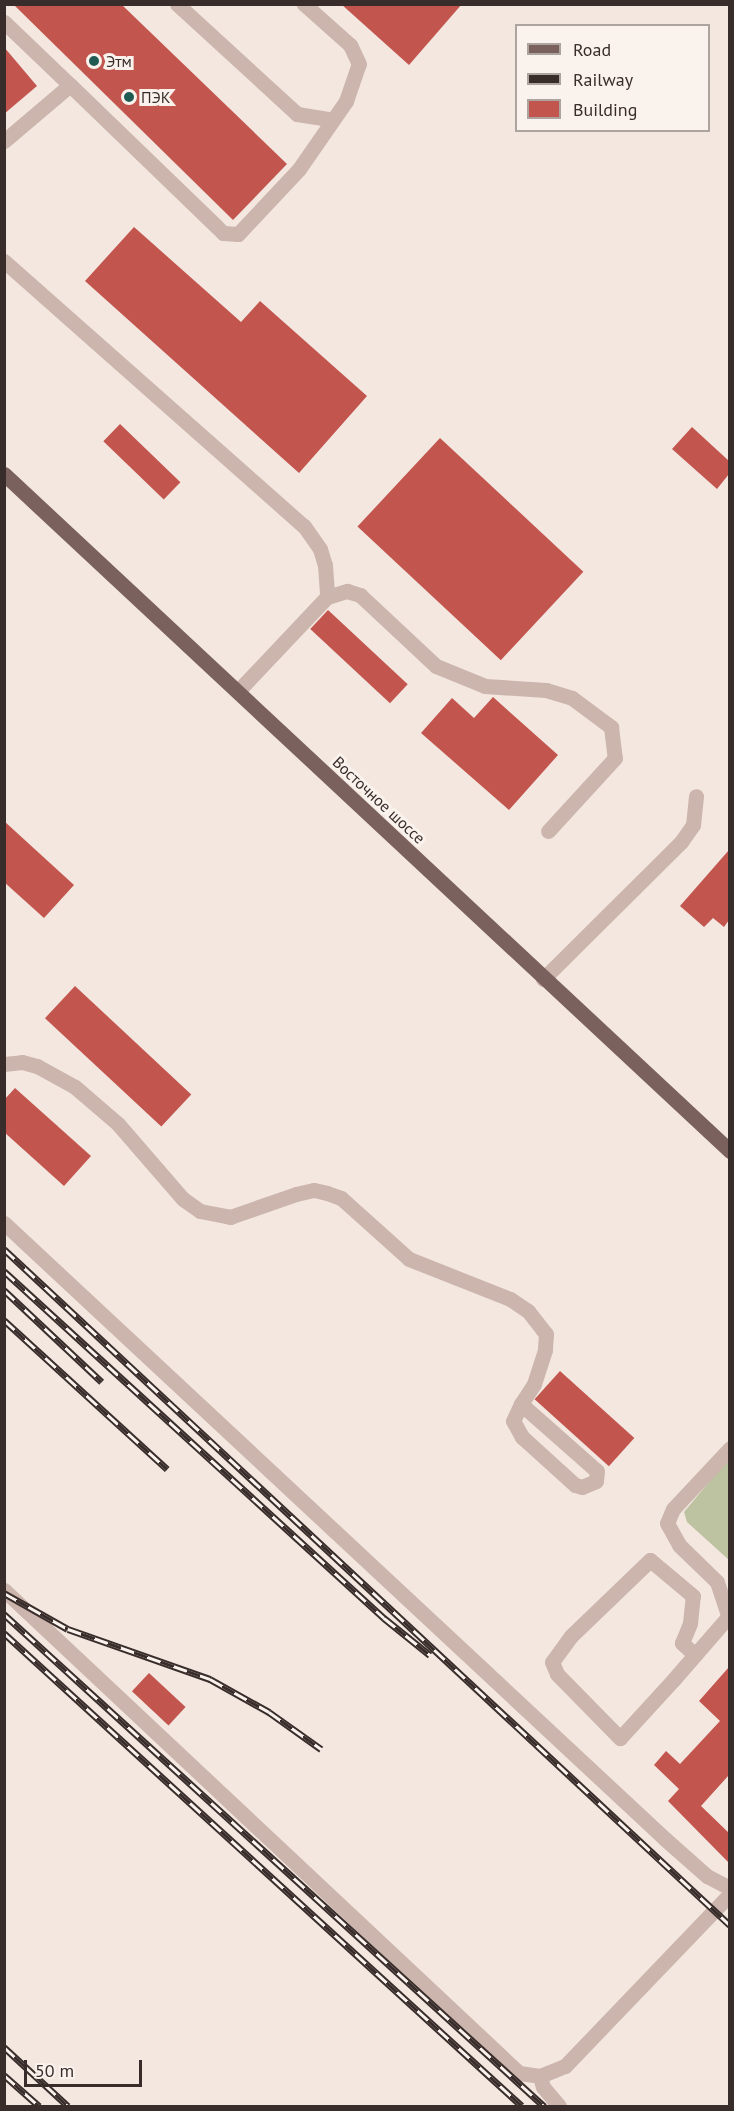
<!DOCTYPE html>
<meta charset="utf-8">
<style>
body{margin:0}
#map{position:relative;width:734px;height:2111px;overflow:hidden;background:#f3e7e0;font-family:"PT Sans",sans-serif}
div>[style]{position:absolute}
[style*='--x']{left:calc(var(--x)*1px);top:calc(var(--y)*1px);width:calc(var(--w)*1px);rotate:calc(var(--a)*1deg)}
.green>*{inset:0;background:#bdc2a0}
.building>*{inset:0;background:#c2564f;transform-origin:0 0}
.minor>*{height:15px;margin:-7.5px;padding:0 7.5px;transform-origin:7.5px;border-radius:7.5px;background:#cbb5ac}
.major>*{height:15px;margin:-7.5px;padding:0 7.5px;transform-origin:7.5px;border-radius:7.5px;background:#7b615d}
.rail>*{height:7px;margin-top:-3.5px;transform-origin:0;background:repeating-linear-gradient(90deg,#faf2ed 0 14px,#392d2b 0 28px);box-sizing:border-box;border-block:2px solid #392d2b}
.dots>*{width:16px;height:16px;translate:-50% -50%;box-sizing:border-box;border:3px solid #faf2ed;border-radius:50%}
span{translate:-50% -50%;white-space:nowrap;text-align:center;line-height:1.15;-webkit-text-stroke:6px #faf2ed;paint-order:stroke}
.poi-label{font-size:16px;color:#392d2b}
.left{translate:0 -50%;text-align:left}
.street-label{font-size:16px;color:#392d2b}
.frame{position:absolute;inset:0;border:6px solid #392d2b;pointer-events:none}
.legend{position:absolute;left:515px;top:24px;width:195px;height:108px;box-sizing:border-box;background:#faf2ed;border:2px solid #ada39f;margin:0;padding:8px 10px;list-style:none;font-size:18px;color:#392d2b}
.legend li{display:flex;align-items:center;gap:12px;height:30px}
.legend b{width:30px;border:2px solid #ada39f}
.scale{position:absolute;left:24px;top:2060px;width:118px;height:27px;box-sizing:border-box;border:3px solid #392d2b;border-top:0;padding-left:8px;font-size:18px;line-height:21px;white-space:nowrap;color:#392d2b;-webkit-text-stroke:4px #faf2ed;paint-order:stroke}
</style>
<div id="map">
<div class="green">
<div style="clip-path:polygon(729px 1458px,729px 1560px,687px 1522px,684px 1512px)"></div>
</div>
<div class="building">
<div style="clip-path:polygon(13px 4px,121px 4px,287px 164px,233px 220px)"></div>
<div style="clip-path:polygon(341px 4px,462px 4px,409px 65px)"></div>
<div style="clip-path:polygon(4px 47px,37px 86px,4px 114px)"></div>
<div style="clip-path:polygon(134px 227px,241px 322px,260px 301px,367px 396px,299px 473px,85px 281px)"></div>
<div style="left:120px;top:424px;width:84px;height:24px;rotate:44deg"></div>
<div style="clip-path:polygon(692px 427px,729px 461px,729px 474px,717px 489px,672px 449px)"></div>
<div style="left:440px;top:438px;width:196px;height:121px;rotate:43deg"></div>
<div style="left:328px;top:610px;width:109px;height:26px;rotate:43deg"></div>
<div style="clip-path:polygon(493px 697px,558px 755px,509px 810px,421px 733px,452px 698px,474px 718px)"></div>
<div style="clip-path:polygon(4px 821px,74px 885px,44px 918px,4px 882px)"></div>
<div style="clip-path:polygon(729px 850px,729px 920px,724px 927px,713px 918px,704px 927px,680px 906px)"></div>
<div style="left:75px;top:986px;width:159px;height:44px;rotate:43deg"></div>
<div style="clip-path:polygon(15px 1088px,91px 1156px,64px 1186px,4px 1132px,4px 1100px)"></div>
<div style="left:560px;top:1371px;width:100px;height:38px;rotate:42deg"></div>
<div style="clip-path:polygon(729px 1667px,729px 1775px,701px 1806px,729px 1833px,729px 1863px,668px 1801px,679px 1789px,654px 1765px,666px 1751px,680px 1764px,720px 1721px,699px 1701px)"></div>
<div style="left:149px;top:1673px;width:50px;height:25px;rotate:43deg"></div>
</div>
<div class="minor">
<div style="--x:177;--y:4;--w:163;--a:42.5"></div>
<div style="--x:297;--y:114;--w:36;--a:9"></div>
<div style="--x:4;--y:22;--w:91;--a:43.7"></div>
<div style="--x:70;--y:85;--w:87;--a:139.7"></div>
<div style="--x:70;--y:85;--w:203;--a:44"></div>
<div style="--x:216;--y:226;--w:10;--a:45"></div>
<div style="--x:223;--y:233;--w:15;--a:4"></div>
<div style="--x:238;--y:234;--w:89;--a:-46.8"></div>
<div style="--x:299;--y:169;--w:83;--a:-55.3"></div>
<div style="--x:346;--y:101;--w:39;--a:-71"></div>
<div style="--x:359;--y:64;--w:21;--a:-115"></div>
<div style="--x:350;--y:45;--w:62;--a:-138.3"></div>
<div style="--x:4;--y:261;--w:400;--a:41.5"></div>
<div style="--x:304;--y:526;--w:28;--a:55"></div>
<div style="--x:320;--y:549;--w:17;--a:73"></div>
<div style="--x:325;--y:565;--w:32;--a:86"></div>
<div style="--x:238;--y:691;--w:129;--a:-46.6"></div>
<div style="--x:327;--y:597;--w:21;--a:-17"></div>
<div style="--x:347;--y:591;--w:14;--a:17"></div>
<div style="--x:360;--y:595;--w:104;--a:43.1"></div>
<div style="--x:436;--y:666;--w:53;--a:22.2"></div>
<div style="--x:485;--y:686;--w:61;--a:3.8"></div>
<div style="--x:546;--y:690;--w:27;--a:17"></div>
<div style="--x:572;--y:698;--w:49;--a:36.6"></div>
<div style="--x:611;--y:727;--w:31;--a:83"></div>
<div style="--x:615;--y:758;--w:99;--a:132.5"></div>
<div style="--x:543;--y:979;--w:194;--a:-44.8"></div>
<div style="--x:681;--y:842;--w:21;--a:-55"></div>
<div style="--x:693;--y:825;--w:29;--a:-84"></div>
<div style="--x:4;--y:1064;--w:18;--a:-6"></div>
<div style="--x:22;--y:1062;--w:16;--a:15"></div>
<div style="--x:37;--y:1066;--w:43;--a:28.9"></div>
<div style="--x:75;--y:1087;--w:57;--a:40.7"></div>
<div style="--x:118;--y:1124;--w:99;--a:49.1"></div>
<div style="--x:183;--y:1199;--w:21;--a:35"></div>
<div style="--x:200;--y:1211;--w:31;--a:11"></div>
<div style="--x:230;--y:1217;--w:70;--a:-19.2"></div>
<div style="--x:296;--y:1194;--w:18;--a:-13"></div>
<div style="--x:314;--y:1190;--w:13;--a:13"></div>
<div style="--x:327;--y:1193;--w:15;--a:20"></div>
<div style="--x:341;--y:1198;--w:91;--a:41.9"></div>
<div style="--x:409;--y:1259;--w:109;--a:21.6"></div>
<div style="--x:510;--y:1299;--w:22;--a:34"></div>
<div style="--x:528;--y:1311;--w:29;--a:52"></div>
<div style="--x:546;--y:1334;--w:16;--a:94"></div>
<div style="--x:545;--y:1350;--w:36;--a:108"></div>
<div style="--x:534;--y:1384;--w:24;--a:123"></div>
<div style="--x:521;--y:1404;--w:101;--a:41.4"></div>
<div style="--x:597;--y:1471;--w:10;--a:96"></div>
<div style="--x:596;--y:1481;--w:15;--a:157"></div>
<div style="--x:582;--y:1487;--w:7;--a:-164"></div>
<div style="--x:575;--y:1485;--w:72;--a:-137.8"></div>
<div style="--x:522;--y:1437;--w:18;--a:-119"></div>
<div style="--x:513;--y:1421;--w:19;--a:-65"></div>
<div style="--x:4;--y:1223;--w:904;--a:42.98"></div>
<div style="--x:665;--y:1839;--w:56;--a:41.4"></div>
<div style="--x:707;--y:1876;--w:26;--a:28"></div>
<div style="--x:730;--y:1448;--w:83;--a:133.1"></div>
<div style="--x:673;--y:1509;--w:15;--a:113"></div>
<div style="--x:667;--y:1523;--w:25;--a:61"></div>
<div style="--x:679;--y:1545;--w:53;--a:44.2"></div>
<div style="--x:717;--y:1582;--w:41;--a:71.6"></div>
<div style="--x:4;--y:1590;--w:706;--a:43.16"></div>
<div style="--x:519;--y:2073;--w:21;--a:8"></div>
<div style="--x:540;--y:2076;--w:27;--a:-22"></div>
<div style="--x:565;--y:2066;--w:238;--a:-46.2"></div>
<div style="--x:695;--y:1655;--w:18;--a:-137"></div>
<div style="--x:682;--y:1643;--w:22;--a:-68"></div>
<div style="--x:690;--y:1623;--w:27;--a:-84"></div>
<div style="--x:693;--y:1596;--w:56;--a:-140.1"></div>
<div style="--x:650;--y:1560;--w:110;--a:136.1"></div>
<div style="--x:571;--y:1636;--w:32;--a:126"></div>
<div style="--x:552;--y:1662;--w:13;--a:67"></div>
<div style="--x:557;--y:1674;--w:90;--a:45.5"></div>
<div style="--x:620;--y:1738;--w:80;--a:-47.5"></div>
<div style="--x:674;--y:1679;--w:81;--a:-49"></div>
<div style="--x:540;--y:2076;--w:11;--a:75"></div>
<div style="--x:543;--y:2087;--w:25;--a:50"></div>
</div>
<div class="major">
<div style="--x:4;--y:474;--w:993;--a:43"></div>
</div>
<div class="rail">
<div style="--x:4;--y:1249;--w:992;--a:42.96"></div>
<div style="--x:4;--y:1271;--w:515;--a:42.4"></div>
<div style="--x:384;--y:1618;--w:59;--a:38.8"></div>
<div style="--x:4;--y:1290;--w:134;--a:43.2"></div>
<div style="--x:4;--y:1320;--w:221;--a:42.4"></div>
<div style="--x:4;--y:1593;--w:73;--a:29.4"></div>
<div style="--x:68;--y:1629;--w:151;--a:19.4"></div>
<div style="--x:210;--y:1679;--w:68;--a:29.2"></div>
<div style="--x:269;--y:1712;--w:64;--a:35.4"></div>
<div style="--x:4;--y:1614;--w:731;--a:42.34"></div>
<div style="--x:4;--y:1633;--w:701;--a:42.4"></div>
<div style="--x:4;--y:2047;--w:87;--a:42.7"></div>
<div style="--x:4;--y:2075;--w:47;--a:41.5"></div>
</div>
<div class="dots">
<div style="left:94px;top:61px;background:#215a53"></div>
<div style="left:129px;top:97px;background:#215a53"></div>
</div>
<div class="poi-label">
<span class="left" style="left:106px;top:61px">Этм</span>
<span class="left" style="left:141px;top:97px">ПЭК</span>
</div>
<div class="street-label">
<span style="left:379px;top:800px;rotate:43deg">Восточное шоссе</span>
</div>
<div class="frame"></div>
<ul class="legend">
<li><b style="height:8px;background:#7b615d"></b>Road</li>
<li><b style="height:8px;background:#392d2b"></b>Railway</li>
<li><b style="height:16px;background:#c2564f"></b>Building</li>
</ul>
<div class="scale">50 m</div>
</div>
